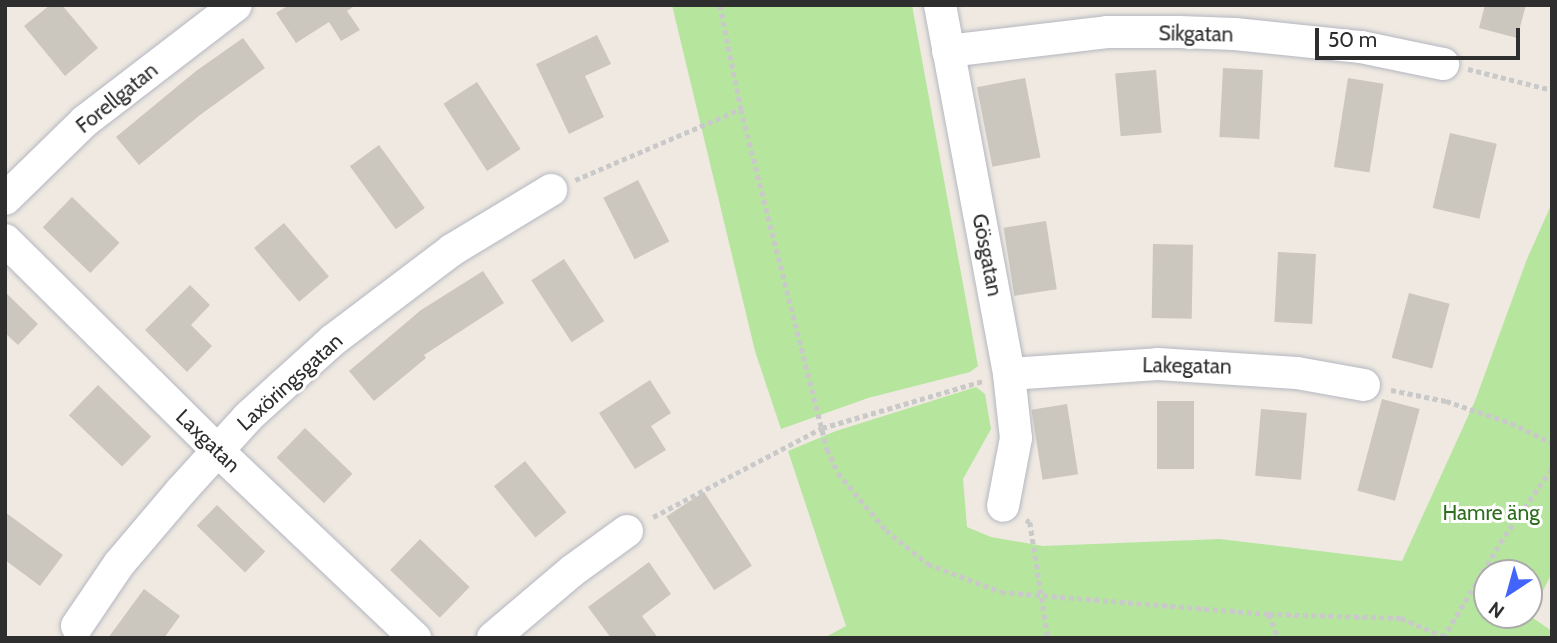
<!DOCTYPE html>
<meta charset="utf-8">
<style>
body{margin:0}
#map{position:relative;width:1557px;height:643px;overflow:hidden;background:#efe9e1;font-family:Cabin,sans-serif}
div>[style]{position:absolute}
[style*='--x']{left:calc(var(--x)*1px);top:calc(var(--y)*1px);width:calc(var(--w)*1px);rotate:calc(var(--a)*1deg)}
.green>*{inset:0;background:#b6e59e}
.building>*{inset:0;background:#cbc7bf;transform-origin:0 0}
.path>*{height:4.5px;margin-top:-2.25px;transform-origin:0;background:repeating-linear-gradient(90deg,#c9c9c9 0 5px,transparent 0 8.5px)}
.roads{filter:drop-shadow(0 0 2px #b4b7c1) drop-shadow(0 0 2px #b4b7c1)}
.minor>*{height:32px;margin:-16px;padding:0 16px;transform-origin:16px;border-radius:16px;background:#fff}
span{translate:-50% -50%;white-space:nowrap;text-align:center;line-height:1.15;-webkit-text-stroke:6px #fff;paint-order:stroke}
.street-label{font-size:21px;color:#2e2e2e}
.park-label{font-size:21px;color:#2c6e1b}
.frame{position:absolute;inset:0;border:7px solid #2e2e2e;pointer-events:none}
.north{position:absolute;left:1473px;top:559px;width:70px;height:70px;box-sizing:border-box;background:#fff;border:2px solid #ababab;border-radius:50%;rotate:216deg;font-size:19px;font-weight:700;line-height:28px;text-align:center;color:#2e2e2e}
.north::after{content:'';display:block;margin:auto;width:24px;height:32px;background:#4264fb;clip-path:polygon(50% 0,100% 100%,50% 72%,0 100%)}
.scale{position:absolute;left:1315px;top:28px;width:205px;height:32px;box-sizing:border-box;border:4px solid #2e2e2e;border-top:0;padding-left:9px;font-size:21px;line-height:24px;white-space:nowrap;color:#2e2e2e;-webkit-text-stroke:5px #fff;paint-order:stroke}
</style>
<div id="map">
<div class="green">
<div style="clip-path:polygon(672px 5px,912px 5px,978px 366px,970px 372px,868px 398px,781px 429px,755px 351px)"></div>
<div style="clip-path:polygon(evenodd,1552px 203px,1552px 573px,1530px 616px,1552px 631px,1552px 638px,824px 638px,846px 626px,788px 451px,836px 431px,976px 387px,985px 394px,991px 429px,963px 479px,967px 527px,991px 537px,1043px 546px,1220px 539px,1402px 561px,1475px 401px,1527px 259px,1552px 203px,1529px 573px,1529px 615px,1487px 615px,1487px 573px,1529px 573px)"></div>
</div>
<div class="building">
<div style="clip-path:polygon(50px 5px,62px 5px,98px 48px,65px 76px,24px 26px)"></div>
<div style="clip-path:polygon(289px 5px,356px 5px,347px 11px,360px 30px,341px 41px,329px 22px,296px 43px,276px 13px)"></div>
<div style="clip-path:polygon(1485px 5px,1526px 5px,1517px 38px,1479px 28px)"></div>
<div style="clip-path:polygon(597px 35px,611px 64px,585px 76px,604px 117px,569px 134px,536px 64px)"></div>
<div style="clip-path:polygon(243px 38px,265px 68px,200px 115px,139px 165px,116px 137px,196px 71px)"></div>
<div style="left:1223px;top:68px;width:40px;height:69px;rotate:3deg"></div>
<div style="left:1156px;top:70px;width:63px;height:41px;rotate:85deg"></div>
<div style="left:1025px;top:78px;width:81px;height:49px;rotate:79deg"></div>
<div style="left:1348px;top:78px;width:36px;height:90px;rotate:9deg"></div>
<div style="left:477px;top:82px;width:80px;height:40px;rotate:57deg"></div>
<div style="left:1450px;top:133px;width:48px;height:77px;rotate:13deg"></div>
<div style="left:379px;top:145px;width:78px;height:36px;rotate:54deg"></div>
<div style="left:638px;top:180px;width:69px;height:39px;rotate:63deg"></div>
<div style="left:72px;top:197px;width:66px;height:42px;rotate:44deg"></div>
<div style="left:1046px;top:221px;width:69px;height:43px;rotate:81deg"></div>
<div style="left:284px;top:223px;width:70px;height:39px;rotate:50deg"></div>
<div style="left:1153px;top:244px;width:40px;height:74px;rotate:1deg"></div>
<div style="left:1278px;top:252px;width:38px;height:70px;rotate:3deg"></div>
<div style="left:564px;top:259px;width:74px;height:39px;rotate:57deg"></div>
<div style="clip-path:polygon(483px 271px,504px 303px,424px 355px,426px 358px,374px 401px,349px 371px,421px 310px)"></div>
<div style="clip-path:polygon(190px 285px,210px 305px,191px 325px,212px 346px,187px 372px,145px 330px)"></div>
<div style="clip-path:polygon(5px 292px,38px 324px,18px 345px,5px 333px)"></div>
<div style="left:1409px;top:293px;width:42px;height:67px;rotate:15deg"></div>
<div style="clip-path:polygon(650px 380px,671px 413px,651px 426px,666px 450px,635px 469px,599px 413px)"></div>
<div style="left:98px;top:385px;width:74px;height:42px;rotate:44deg"></div>
<div style="left:1382px;top:399px;width:39px;height:95px;rotate:15deg"></div>
<div style="left:1157px;top:401px;width:37px;height:68px"></div>
<div style="left:1067px;top:404px;width:71px;height:36px;rotate:81deg"></div>
<div style="left:1261px;top:409px;width:46px;height:67px;rotate:5deg"></div>
<div style="left:305px;top:428px;width:66px;height:41px;rotate:44deg"></div>
<div style="left:525px;top:461px;width:66px;height:40px;rotate:51deg"></div>
<div style="left:704px;top:492px;width:88px;height:45px;rotate:57deg"></div>
<div style="left:217px;top:505px;width:67px;height:29px;rotate:44deg"></div>
<div style="clip-path:polygon(5px 512px,63px 555px,40px 586px,5px 560px)"></div>
<div style="left:420px;top:539px;width:69px;height:43px;rotate:44deg"></div>
<div style="clip-path:polygon(649px 562px,671px 594px,642px 616px,658px 638px,611px 638px,588px 607px)"></div>
<div style="clip-path:polygon(144px 589px,180px 616px,164px 638px,108px 638px)"></div>
</div>
<div class="path">
<div style="--x:720;--y:5;--w:106;--a:78.6"></div>
<div style="--x:741;--y:109;--w:351;--a:75.8"></div>
<div style="--x:827;--y:449;--w:26;--a:65"></div>
<div style="--x:838;--y:473;--w:75;--a:49.9"></div>
<div style="--x:886;--y:530;--w:54;--a:39"></div>
<div style="--x:928;--y:564;--w:78;--a:21"></div>
<div style="--x:1001;--y:592;--w:269;--a:4.7"></div>
<div style="--x:1269;--y:614;--w:132;--a:1.7"></div>
<div style="--x:1401;--y:618;--w:50;--a:23.5"></div>
<div style="--x:1468;--y:69;--w:87;--a:14"></div>
<div style="--x:575;--y:180;--w:181;--a:-23.2"></div>
<div style="--x:1391;--y:390;--w:56;--a:11.3"></div>
<div style="--x:1446;--y:401;--w:69;--a:18.7"></div>
<div style="--x:1511;--y:423;--w:46;--a:26"></div>
<div style="--x:653;--y:517;--w:191;--a:-27.8"></div>
<div style="--x:822;--y:428;--w:168;--a:-16.3"></div>
<div style="--x:1026;--y:520;--w:4;--a:27"></div>
<div style="--x:1030;--y:522;--w:117;--a:81.2"></div>
<div style="--x:1269;--y:614;--w:26;--a:69"></div>
<div style="--x:1443;--y:638;--w:111;--a:-59"></div>
<div style="--x:1500;--y:543;--w:91;--a:-55.3"></div>
</div>
<div class="roads">
<div class="minor">
<div style="--x:940;--y:5;--w:375;--a:79.4"></div>
<div style="--x:1009;--y:374;--w:64;--a:83.8"></div>
<div style="--x:1016;--y:438;--w:69;--a:100.8"></div>
<div style="--x:948;--y:51;--w:160;--a:-6.8"></div>
<div style="--x:1107;--y:32;--w:72;--a:0"></div>
<div style="--x:1179;--y:32;--w:56;--a:2"></div>
<div style="--x:1235;--y:34;--w:127;--a:5.9"></div>
<div style="--x:1361;--y:47;--w:84;--a:11.7"></div>
<div style="--x:5;--y:199;--w:112;--a:-44.3"></div>
<div style="--x:85;--y:121;--w:190;--a:-37.5"></div>
<div style="--x:5;--y:240;--w:300;--a:44.7"></div>
<div style="--x:218;--y:451;--w:272;--a:43.5"></div>
<div style="--x:1009;--y:374;--w:149;--a:-3.8"></div>
<div style="--x:1158;--y:364;--w:139;--a:3.7"></div>
<div style="--x:1297;--y:373;--w:68;--a:10.2"></div>
<div style="--x:77;--y:626;--w:75;--a:-55.9"></div>
<div style="--x:119;--y:564;--w:96;--a:-49.7"></div>
<div style="--x:181;--y:491;--w:100;--a:-47.8"></div>
<div style="--x:248;--y:417;--w:45;--a:-42.3"></div>
<div style="--x:281;--y:387;--w:70;--a:-42.1"></div>
<div style="--x:333;--y:340;--w:149;--a:-37.1"></div>
<div style="--x:452;--y:250;--w:116;--a:-31.2"></div>
<div style="--x:493;--y:638;--w:104;--a:-40.3"></div>
<div style="--x:572;--y:571;--w:68;--a:-36"></div>
</div>
</div>
<div class="street-label">
<span style="left:1196px;top:34px;rotate:1deg">Sikgatan</span>
<span style="left:117px;top:98px;rotate:-39deg">Forellgatan</span>
<span style="left:987px;top:255px;rotate:79deg">Gösgatan</span>
<span style="left:1187px;top:366px;rotate:1deg">Lakegatan</span>
<span style="left:290px;top:382px;rotate:-42deg">Laxöringsgatan</span>
<span style="left:208px;top:441px;rotate:44deg">Laxgatan</span>
</div>
<div class="park-label">
<span style="left:1491px;top:513px">Hamre äng</span>
</div>
<div class="frame"></div>
<div class="north">N</div>
<div class="scale">50 m</div>
</div>
